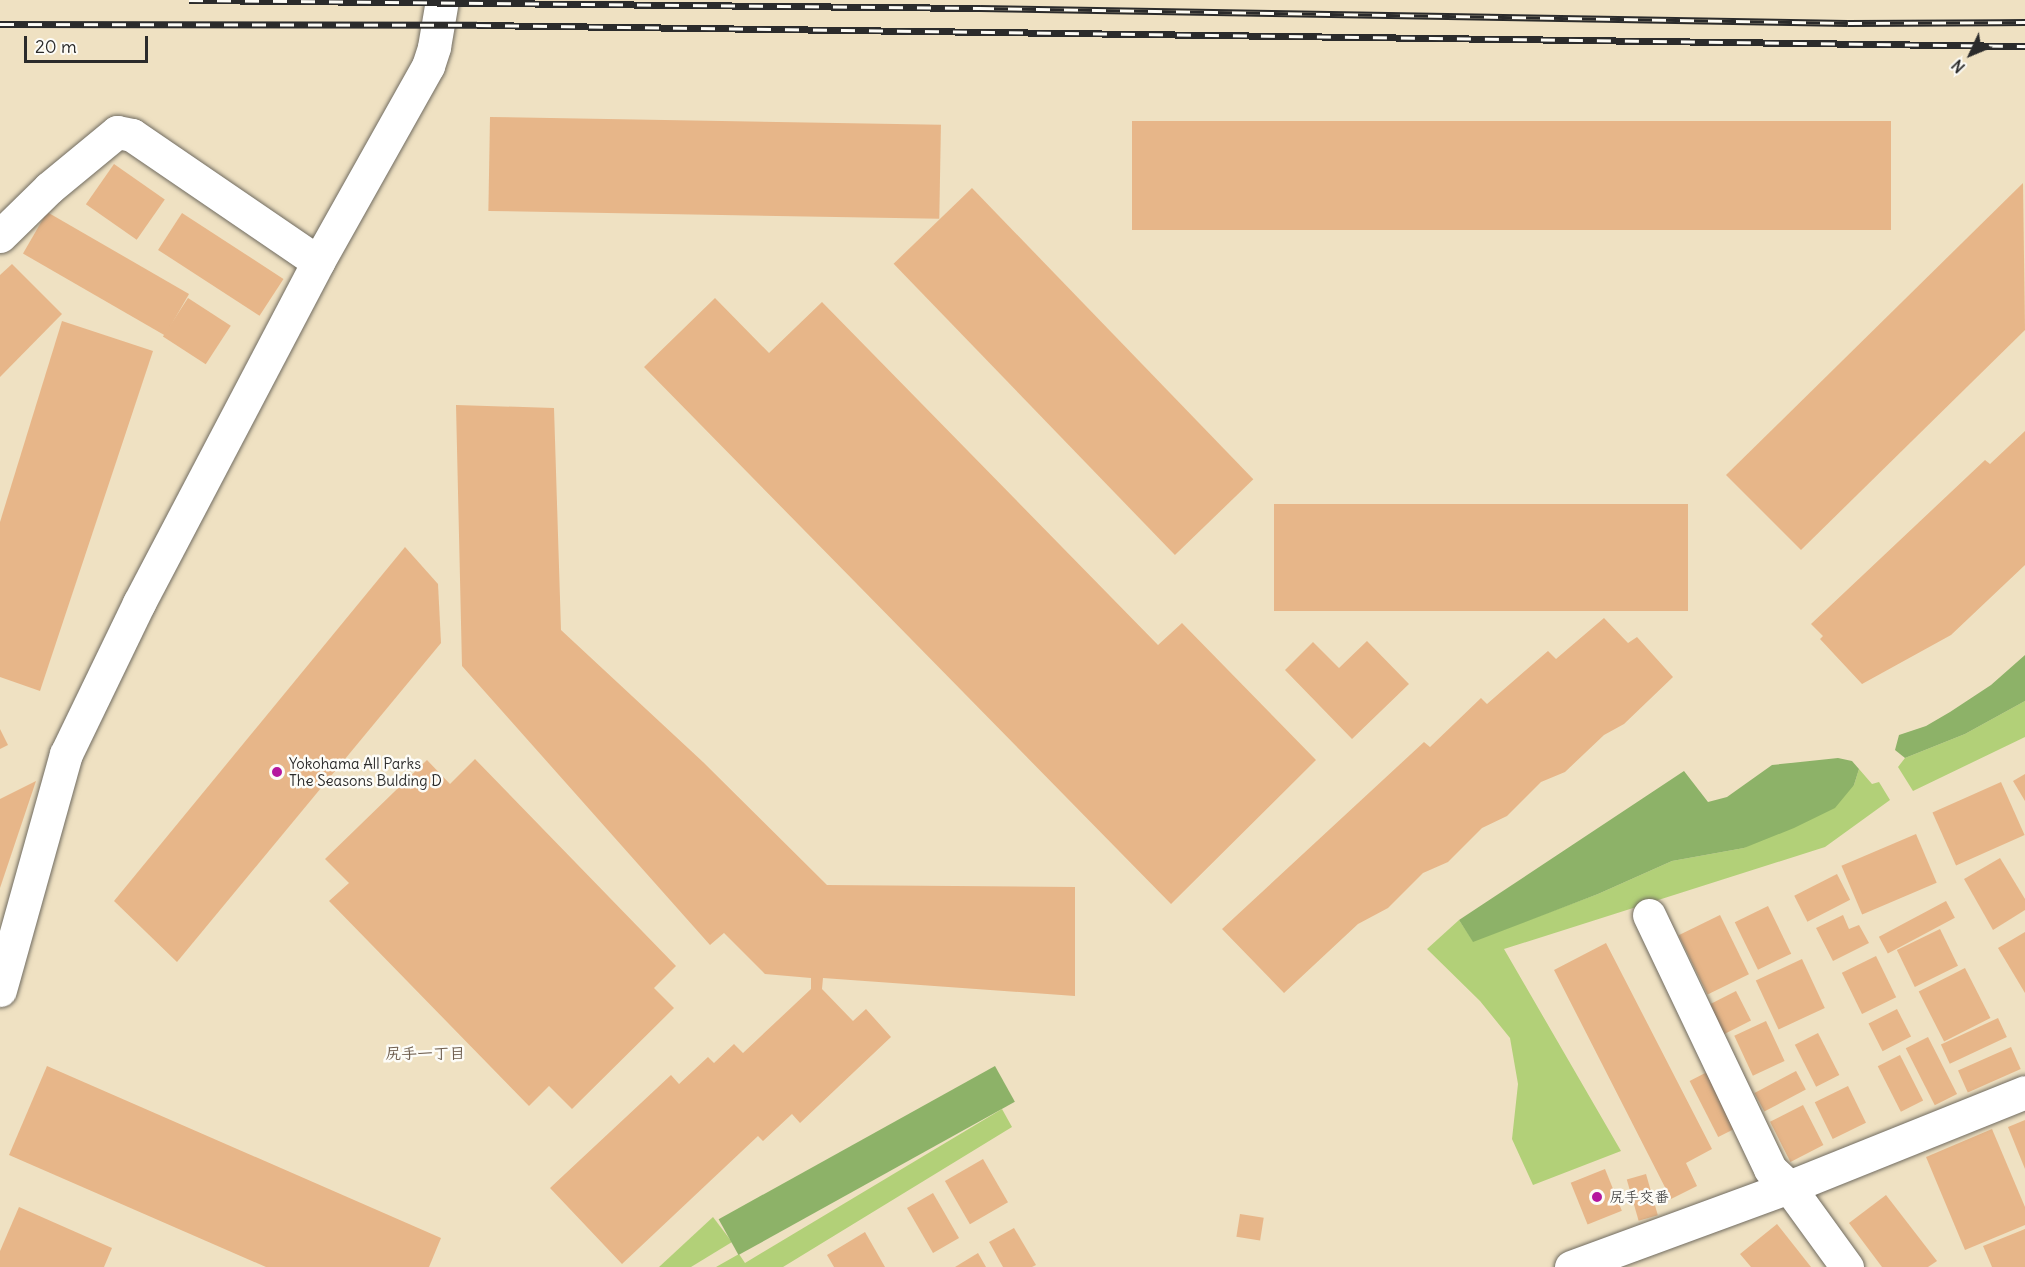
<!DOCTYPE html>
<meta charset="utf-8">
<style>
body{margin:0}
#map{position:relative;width:2025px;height:1267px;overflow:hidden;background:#efe1c2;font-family:Delius,"Klee One",sans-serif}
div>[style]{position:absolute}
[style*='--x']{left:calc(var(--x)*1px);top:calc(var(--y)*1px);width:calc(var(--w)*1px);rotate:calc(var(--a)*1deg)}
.green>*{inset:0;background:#b2d078}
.forest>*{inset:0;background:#8db268;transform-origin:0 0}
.building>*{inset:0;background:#e7b689;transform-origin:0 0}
.roads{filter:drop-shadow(0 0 2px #706b60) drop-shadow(0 0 2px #706b60)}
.minor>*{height:33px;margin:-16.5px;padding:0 16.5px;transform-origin:16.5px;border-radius:16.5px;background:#fff}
.tertiary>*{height:33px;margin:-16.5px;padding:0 16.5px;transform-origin:16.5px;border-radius:16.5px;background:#fff}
.rail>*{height:7px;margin-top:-3.5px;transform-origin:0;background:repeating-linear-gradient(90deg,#fdfcf7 0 14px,#2b2b2b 0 28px);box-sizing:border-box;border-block:2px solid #2b2b2b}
.dots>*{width:16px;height:16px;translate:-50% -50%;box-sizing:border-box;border:3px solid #fdfcf7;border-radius:50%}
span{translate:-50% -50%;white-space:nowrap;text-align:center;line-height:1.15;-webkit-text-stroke:5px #fdfcf7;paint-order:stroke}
.poi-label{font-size:15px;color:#2b2b2b}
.left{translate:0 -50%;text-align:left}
.neighbourhood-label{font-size:16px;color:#6d5c4c;font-weight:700}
.north{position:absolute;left:1941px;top:24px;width:60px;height:60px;-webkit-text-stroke:4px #fdfcf7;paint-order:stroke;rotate:226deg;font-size:16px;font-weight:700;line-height:24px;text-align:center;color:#2b2b2b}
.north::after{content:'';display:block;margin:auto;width:21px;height:27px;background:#2b2b2b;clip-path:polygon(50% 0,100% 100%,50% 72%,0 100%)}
.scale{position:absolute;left:24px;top:36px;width:124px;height:27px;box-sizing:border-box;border:3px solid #2b2b2b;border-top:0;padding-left:8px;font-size:18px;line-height:21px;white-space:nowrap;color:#2b2b2b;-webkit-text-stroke:4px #fdfcf7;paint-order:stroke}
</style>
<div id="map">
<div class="green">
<div style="clip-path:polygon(2025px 701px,2025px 737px,1913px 791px,1898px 767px,1905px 758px,1965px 734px)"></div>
<div style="clip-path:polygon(1859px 769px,1872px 784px,1879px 782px,1890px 800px,1825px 847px,1504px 949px,1621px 1151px,1533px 1185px,1512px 1139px,1518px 1084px,1510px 1038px,1480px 1001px,1427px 949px,1459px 920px,1473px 941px,1598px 894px,1672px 861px,1744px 848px,1854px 785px)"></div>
<div style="clip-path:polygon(1002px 1109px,1012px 1127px,783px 1267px,716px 1267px,739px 1254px,745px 1263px)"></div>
<div style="clip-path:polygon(713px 1217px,732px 1242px,691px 1267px,659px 1267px)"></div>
</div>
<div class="forest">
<div style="clip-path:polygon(2025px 655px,2025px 701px,1965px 734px,1905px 758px,1895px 750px,1899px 735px,1926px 726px,1950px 712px,1991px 685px)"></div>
<div style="clip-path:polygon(1838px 758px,1852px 761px,1859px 769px,1854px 785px,1835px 808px,1794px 828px,1744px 848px,1672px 861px,1598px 894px,1473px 942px,1459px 920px,1684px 771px,1708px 802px,1727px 797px,1772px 765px)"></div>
<div style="left:995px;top:1066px;width:41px;height:316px;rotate:61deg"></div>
</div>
<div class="building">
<div style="left:490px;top:117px;width:451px;height:94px;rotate:1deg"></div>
<div style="left:1132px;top:121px;width:759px;height:109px"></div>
<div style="left:114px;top:164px;width:62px;height:49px;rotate:35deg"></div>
<div style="clip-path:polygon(2023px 183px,2025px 330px,1801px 550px,1726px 475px)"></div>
<div style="left:972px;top:188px;width:405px;height:109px;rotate:46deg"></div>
<div style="left:47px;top:212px;width:164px;height:48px;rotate:30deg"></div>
<div style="left:182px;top:213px;width:121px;height:44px;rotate:33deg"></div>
<div style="clip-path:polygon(12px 264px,62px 314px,0 377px,0 275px)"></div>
<div style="left:188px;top:298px;width:51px;height:46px;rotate:33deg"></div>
<div style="clip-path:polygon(715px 298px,769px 353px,822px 302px,1158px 645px,1182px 623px,1316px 760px,1171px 904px,644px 367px)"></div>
<div style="clip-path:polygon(62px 321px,153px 351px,40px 691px,0 677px,0 522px)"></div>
<div style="clip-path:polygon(456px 405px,554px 408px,561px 630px,703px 762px,827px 885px,1075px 887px,1075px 996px,823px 978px,822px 989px,853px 1021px,866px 1009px,891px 1037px,800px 1123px,792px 1114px,763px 1141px,758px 1136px,622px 1264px,550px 1188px,671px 1075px,679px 1084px,708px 1057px,714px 1063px,734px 1044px,743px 1053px,811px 989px,811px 978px,765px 974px,724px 933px,710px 945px,462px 666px)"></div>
<div style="clip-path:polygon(2025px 431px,2025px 565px,1951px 635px,1862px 684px,1820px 639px,1823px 636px,1811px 624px,1985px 460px,1990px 464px)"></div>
<div style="left:1688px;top:504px;width:107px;height:414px;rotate:90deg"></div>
<div style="clip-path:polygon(405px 547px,438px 584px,441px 643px,177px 962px,114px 901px)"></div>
<div style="clip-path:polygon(1604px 618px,1628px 643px,1637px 637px,1673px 677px,1624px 724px,1604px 735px,1565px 772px,1541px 782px,1507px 816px,1482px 828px,1448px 862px,1423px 873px,1388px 908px,1358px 924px,1284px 993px,1222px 929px,1424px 742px,1430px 747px,1481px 698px,1487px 704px,1548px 651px,1556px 659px)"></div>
<div style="clip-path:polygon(1367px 641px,1409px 684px,1352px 739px,1285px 670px,1313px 642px,1339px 668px)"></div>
<div style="clip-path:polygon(0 729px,8px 745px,0 749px)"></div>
<div style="clip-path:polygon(475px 759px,676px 966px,654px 988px,674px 1008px,572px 1109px,549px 1086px,529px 1106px,329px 901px,349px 883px,325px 859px,427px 760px,450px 784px)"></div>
<div style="clip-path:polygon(2025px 774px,2025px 801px,2013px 781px)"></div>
<div style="clip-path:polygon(36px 781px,0 888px,0 799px)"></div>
<div style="left:2001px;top:782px;width:58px;height:75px;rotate:66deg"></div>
<div style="left:1916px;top:834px;width:53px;height:81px;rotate:67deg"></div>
<div style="clip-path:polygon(2000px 858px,2025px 899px,2025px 910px,1993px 930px,1964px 879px)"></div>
<div style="left:1837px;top:874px;width:29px;height:48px;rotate:63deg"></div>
<div style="left:1946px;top:901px;width:19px;height:76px;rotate:62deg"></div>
<div style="left:1768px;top:906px;width:53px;height:37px;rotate:64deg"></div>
<div style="left:1720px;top:915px;width:66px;height:46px;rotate:64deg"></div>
<div style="clip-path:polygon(1843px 915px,1849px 929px,1859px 925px,1869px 943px,1833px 961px,1816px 928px)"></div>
<div style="left:1940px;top:929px;width:41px;height:48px;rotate:64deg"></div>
<div style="clip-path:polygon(2025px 932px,2025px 993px,1998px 948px)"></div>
<div style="clip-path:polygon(1606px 943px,1712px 1149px,1686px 1163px,1697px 1186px,1671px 1199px,1554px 970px)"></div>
<div style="left:1876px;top:956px;width:46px;height:38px;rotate:64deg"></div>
<div style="left:1802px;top:959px;width:54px;height:51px;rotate:65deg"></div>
<div style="left:1965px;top:968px;width:56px;height:52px;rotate:63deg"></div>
<div style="left:1736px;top:991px;width:33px;height:32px;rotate:63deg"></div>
<div style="left:1897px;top:1009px;width:31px;height:32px;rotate:63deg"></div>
<div style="left:1998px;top:1018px;width:21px;height:63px;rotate:65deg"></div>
<div style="left:1766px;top:1021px;width:44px;height:35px;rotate:65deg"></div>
<div style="left:1818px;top:1033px;width:47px;height:26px;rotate:63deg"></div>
<div style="left:1928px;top:1037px;width:64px;height:25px;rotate:63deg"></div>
<div style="left:2011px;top:1047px;width:24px;height:58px;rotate:66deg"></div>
<div style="left:1900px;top:1055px;width:51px;height:25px;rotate:63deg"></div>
<div style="clip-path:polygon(47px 1066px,441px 1238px,429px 1267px,266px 1267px,9px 1155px)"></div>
<div style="left:1711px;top:1070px;width:63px;height:24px;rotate:63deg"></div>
<div style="left:1796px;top:1071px;width:21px;height:47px;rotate:62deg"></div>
<div style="left:1848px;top:1086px;width:41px;height:37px;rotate:64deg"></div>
<div style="left:1803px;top:1105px;width:45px;height:37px;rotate:63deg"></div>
<div style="clip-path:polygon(2025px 1120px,2025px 1169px,2008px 1127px)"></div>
<div style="clip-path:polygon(1992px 1129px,2025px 1207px,2025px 1225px,1965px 1250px,1926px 1157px)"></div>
<div style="left:983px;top:1159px;width:50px;height:44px;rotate:60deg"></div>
<div style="left:1605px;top:1169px;width:45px;height:37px;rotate:68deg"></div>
<div style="left:1646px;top:1174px;width:43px;height:20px;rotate:74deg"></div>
<div style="left:933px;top:1193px;width:52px;height:30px;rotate:60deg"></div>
<div style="clip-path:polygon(1886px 1195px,1937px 1261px,1928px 1267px,1882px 1267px,1849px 1223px)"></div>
<div style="clip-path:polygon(19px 1207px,112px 1248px,104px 1267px,0 1267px,0 1251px)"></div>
<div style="left:1240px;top:1214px;width:24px;height:23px;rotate:9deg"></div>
<div style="clip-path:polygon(1777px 1224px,1811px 1267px,1751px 1267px,1740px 1254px)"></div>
<div style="clip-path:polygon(1014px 1228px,1036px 1265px,1032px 1267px,1003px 1267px,989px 1242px)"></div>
<div style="clip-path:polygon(2025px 1229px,2025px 1267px,1992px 1267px,1983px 1246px)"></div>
<div style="clip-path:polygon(865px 1232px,885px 1267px,834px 1267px,827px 1255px)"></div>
<div style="clip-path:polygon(978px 1253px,986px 1267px,955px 1267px)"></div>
</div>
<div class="roads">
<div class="minor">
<div style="--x:0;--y:236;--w:69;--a:-44.4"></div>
<div style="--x:49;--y:188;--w:88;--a:-39.5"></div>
<div style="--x:117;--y:132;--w:15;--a:11"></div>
<div style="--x:132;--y:135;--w:225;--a:34.3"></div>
<div style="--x:1649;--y:915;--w:281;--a:64.5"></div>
<div style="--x:1770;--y:1169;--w:26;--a:43"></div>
<div style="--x:1789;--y:1187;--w:99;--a:54.1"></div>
<div style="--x:1571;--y:1267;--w:232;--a:-20.2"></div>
<div style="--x:1789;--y:1187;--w:254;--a:-21.9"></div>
</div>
<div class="tertiary">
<div style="--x:0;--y:990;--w:245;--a:-74.4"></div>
<div style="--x:66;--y:754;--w:168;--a:-64.2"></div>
<div style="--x:139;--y:603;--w:385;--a:-62.3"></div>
<div style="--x:318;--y:262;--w:225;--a:-60.7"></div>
<div style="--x:428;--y:66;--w:20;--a:-72"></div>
<div style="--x:434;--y:47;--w:48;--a:-80.3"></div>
</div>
</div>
<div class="rail">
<div style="--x:189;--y:0;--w:791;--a:0.58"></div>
<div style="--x:980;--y:8;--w:868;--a:0.99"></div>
<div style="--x:1848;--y:23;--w:177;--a:-0.3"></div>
<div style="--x:0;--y:24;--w:477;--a:0.1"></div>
<div style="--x:477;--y:25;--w:1548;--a:0.78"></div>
</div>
<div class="dots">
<div style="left:277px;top:772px;background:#b5179e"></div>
<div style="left:1597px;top:1197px;background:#b5179e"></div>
</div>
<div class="poi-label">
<span class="left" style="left:289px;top:772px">Yokohama All Parks<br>The Seasons Bulding D</span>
<span class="left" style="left:1609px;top:1197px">尻手交番</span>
</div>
<div class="neighbourhood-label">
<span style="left:425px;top:1053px">尻手一丁目</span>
</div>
<div class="north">N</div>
<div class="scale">20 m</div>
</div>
